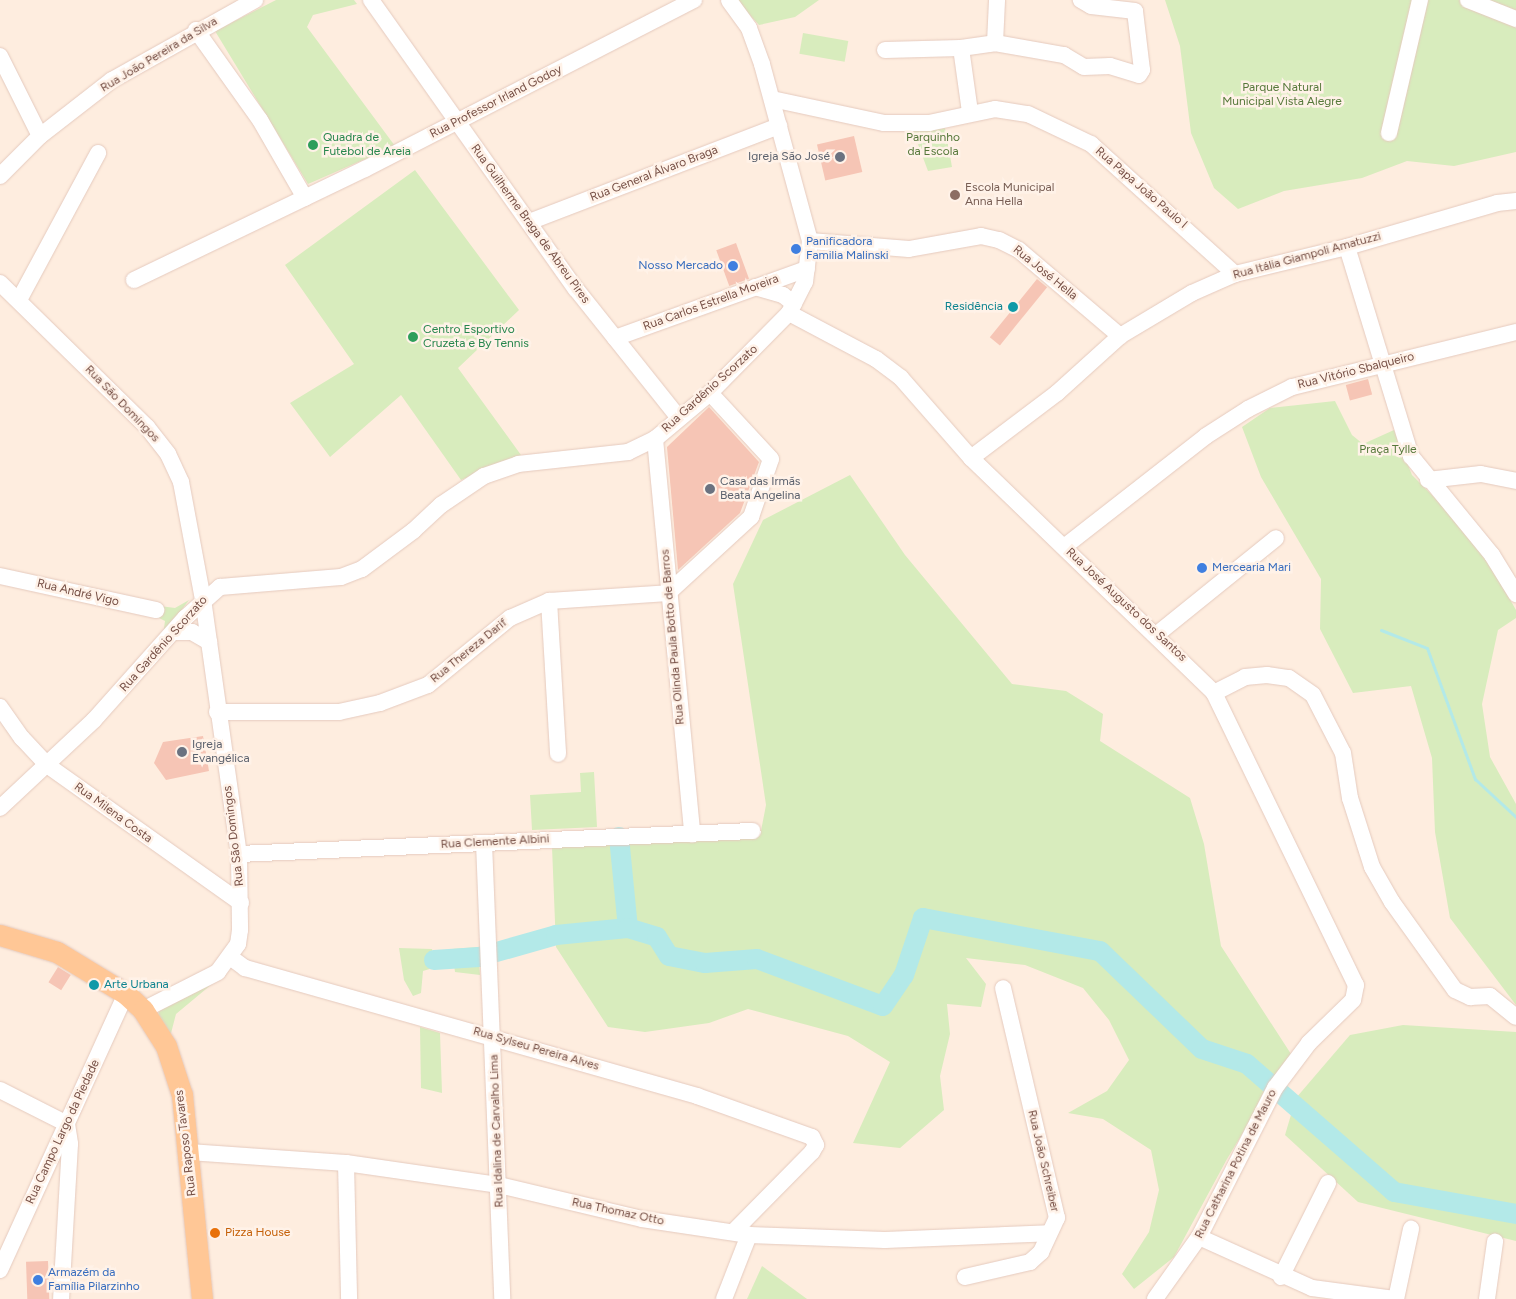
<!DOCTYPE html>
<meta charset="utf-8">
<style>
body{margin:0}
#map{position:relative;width:1516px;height:1299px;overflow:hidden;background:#feeddf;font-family:Figtree,sans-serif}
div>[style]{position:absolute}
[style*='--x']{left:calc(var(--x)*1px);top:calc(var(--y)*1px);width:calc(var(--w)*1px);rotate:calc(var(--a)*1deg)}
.green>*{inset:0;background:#d8ecbd;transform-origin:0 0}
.stream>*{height:3px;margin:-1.5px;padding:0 1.5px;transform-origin:1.5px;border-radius:1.5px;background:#b3e9e8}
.river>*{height:20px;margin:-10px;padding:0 10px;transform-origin:10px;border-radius:10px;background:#b3e9e8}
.building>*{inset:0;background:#f6c5b5;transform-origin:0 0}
.roads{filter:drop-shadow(0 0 1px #e5cabe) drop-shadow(0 0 1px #e5cabe)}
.minor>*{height:16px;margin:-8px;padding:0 8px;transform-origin:8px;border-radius:8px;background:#fff}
.major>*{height:21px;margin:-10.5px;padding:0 10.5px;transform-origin:10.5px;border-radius:10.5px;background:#ffc796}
.dots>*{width:14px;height:14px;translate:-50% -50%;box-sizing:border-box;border:2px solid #fff2e8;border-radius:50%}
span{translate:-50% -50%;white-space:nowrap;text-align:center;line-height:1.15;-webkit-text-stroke:5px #fff2e8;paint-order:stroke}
.street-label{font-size:12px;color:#764f45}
.park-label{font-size:12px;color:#56783a}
.leisure-label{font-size:12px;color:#27864d}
.left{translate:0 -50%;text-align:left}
.worship-label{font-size:12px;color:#5b616d}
.right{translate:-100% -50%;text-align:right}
.education-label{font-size:12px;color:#785e54}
.shop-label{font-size:12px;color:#366cbe}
.culture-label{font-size:12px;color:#0d838f}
.food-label{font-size:12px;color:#c56008}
</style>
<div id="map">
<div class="green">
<div style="clip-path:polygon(276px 0,354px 0,357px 4px,313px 15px,307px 27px,395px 146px,308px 184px,215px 31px)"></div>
<div style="clip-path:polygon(736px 0,819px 0,795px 17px,759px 25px)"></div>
<div style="clip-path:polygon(1165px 0,1516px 0,1516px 152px,1454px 166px,1407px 161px,1362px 178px,1284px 191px,1238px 209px,1214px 188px,1191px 133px,1180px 46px)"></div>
<div style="left:803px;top:33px;width:46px;height:21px;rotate:10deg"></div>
<div style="clip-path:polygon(945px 128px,952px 167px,928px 171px,913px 131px)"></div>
<div style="clip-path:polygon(415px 170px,519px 310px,458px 368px,521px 455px,461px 480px,401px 395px,330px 457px,290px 403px,354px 364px,285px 265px)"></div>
<div style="clip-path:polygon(1335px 401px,1352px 435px,1363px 444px,1394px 430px,1412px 475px,1452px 515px,1486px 558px,1516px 610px,1516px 618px,1498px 630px,1482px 704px,1490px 757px,1516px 804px,1516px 1005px,1450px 918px,1435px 832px,1432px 758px,1411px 686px,1353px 693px,1320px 629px,1321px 579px,1261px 477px,1242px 427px,1270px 408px)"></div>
<div style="clip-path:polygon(850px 475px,905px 555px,1012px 684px,1066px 691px,1103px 714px,1100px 741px,1190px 798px,1204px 844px,1221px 946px,1291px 1054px,1227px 1159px,1174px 1257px,1134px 1289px,1122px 1274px,1149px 1232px,1159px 1190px,1151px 1150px,1103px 1119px,1068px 1113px,1107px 1091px,1129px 1060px,1109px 1020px,1083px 988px,1025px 965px,966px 958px,986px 984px,981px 1007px,947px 1004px,950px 1034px,940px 1076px,944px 1110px,900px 1148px,853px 1143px,890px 1062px,848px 1036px,748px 1009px,709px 1023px,645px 1032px,608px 1027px,556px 947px,552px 847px,760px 836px,766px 805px,733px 584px,763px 520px)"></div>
<div style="clip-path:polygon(189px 600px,163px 635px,165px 621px,157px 617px,160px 606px,175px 608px)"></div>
<div style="clip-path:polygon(594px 772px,597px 827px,532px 830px,530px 795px,581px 792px,580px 773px)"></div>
<div style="clip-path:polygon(478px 947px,480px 975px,455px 972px,452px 949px)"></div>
<div style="clip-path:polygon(399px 948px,432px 949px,436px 967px,423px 971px,421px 993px,413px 996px,404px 980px)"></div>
<div style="clip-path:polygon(212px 984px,176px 1014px,170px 1037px,158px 1015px,160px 1010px)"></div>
<div style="clip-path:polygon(1403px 1025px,1516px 1032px,1516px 1241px,1358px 1202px,1285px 1135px,1296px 1098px,1350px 1035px)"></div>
<div style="clip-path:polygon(420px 1027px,440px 1033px,442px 1093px,421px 1088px)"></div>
<div style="clip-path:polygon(762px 1266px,807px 1299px,747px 1299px)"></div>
</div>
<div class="stream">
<div style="--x:1381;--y:630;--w:49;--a:21.4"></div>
<div style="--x:1427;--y:648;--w:140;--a:69.9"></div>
<div style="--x:1475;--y:779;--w:56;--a:42.8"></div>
</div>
<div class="river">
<div style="--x:619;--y:837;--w:91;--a:84.4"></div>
<div style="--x:434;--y:960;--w:45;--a:-3.8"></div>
<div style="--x:479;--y:957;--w:80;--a:-15.9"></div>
<div style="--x:556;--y:935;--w:72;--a:-5.6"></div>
<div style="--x:628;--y:928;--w:30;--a:17"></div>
<div style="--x:657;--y:937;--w:22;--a:58"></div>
<div style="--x:669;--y:956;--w:37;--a:11"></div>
<div style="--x:705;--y:963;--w:52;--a:-4.4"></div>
<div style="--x:757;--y:959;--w:134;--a:20.5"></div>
<div style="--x:883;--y:1006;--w:37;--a:-56"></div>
<div style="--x:904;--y:975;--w:60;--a:-71.6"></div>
<div style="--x:923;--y:918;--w:180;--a:10.6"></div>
<div style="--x:1100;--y:951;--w:141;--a:43.9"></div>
<div style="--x:1202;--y:1049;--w:47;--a:18.4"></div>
<div style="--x:1247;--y:1064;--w:195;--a:41"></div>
<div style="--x:1394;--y:1192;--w:124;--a:10.2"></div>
</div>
<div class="building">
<div style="left:854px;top:136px;width:37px;height:38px;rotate:77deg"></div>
<div style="left:736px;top:243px;width:38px;height:21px;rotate:70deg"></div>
<div style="left:1037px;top:279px;width:13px;height:75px;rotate:39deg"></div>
<div style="left:1368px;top:379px;width:16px;height:23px;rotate:75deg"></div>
<div style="clip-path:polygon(709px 407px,759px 462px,740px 513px,678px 570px,667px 447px)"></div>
<div style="clip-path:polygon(203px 736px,209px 771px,166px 780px,154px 763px,163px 742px)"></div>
<div style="left:58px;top:967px;width:15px;height:18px;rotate:32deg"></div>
<div style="left:48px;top:1261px;width:38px;height:22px;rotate:88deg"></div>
</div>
<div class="roads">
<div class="minor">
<div style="--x:371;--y:0;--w:354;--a:54.7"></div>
<div style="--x:576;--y:289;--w:165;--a:51.4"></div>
<div style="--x:1468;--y:0;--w:52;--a:21.6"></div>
<div style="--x:196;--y:30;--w:110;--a:54.6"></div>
<div style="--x:260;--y:120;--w:90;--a:60"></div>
<div style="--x:995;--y:43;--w:43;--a:-87.3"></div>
<div style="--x:961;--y:48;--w:65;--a:82"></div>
<div style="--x:885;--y:50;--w:76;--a:-1.5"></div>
<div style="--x:961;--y:48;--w:34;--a:-8"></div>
<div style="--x:995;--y:43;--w:70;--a:9.9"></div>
<div style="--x:1064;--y:55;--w:23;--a:31"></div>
<div style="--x:1084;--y:67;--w:26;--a:-2"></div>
<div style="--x:1110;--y:66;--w:30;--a:17"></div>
<div style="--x:1139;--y:75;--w:6;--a:-59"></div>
<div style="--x:1142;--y:70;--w:59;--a:-96.8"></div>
<div style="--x:1135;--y:11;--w:44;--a:-173.5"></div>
<div style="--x:1091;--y:6;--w:12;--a:-149"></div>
<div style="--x:0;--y:56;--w:89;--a:63.4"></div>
<div style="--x:772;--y:99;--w:115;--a:12.1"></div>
<div style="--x:884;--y:123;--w:45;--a:0"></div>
<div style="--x:929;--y:123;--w:67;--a:-12"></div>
<div style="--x:995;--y:109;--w:33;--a:9"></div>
<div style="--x:1028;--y:114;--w:70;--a:25.5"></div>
<div style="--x:1091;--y:144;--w:194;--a:42.1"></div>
<div style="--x:1389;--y:133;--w:137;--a:-76.9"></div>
<div style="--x:0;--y:176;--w:57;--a:-45"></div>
<div style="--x:40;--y:136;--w:91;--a:-37.9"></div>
<div style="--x:112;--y:80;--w:164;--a:-29.2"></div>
<div style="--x:529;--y:222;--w:268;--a:-21"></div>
<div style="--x:810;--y:241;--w:99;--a:4.6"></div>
<div style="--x:909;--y:249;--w:73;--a:-10.2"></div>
<div style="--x:981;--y:236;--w:18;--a:13"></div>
<div style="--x:999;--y:240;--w:22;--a:27"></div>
<div style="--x:1019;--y:250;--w:133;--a:40.4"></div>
<div style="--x:1347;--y:247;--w:219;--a:73"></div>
<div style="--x:1411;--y:456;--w:128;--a:50.7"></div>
<div style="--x:1492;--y:555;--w:46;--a:58.4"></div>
<div style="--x:134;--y:280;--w:256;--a:-25.7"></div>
<div style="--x:365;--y:169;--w:370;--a:-27.2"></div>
<div style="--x:0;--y:283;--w:206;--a:44.4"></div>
<div style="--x:147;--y:427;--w:34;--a:52"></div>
<div style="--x:168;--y:454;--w:31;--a:65"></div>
<div style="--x:181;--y:482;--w:119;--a:79.4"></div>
<div style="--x:203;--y:599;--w:258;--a:82"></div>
<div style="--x:239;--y:854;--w:76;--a:89.2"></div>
<div style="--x:240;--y:930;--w:14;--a:98"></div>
<div style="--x:238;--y:944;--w:34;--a:126"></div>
<div style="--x:218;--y:972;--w:84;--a:153.1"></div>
<div style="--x:755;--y:287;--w:29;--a:16"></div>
<div style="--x:783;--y:295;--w:14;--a:39"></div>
<div style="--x:19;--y:300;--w:167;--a:-61.7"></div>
<div style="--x:789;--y:313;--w:98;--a:27.9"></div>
<div style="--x:876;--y:359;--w:31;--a:37"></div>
<div style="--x:901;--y:378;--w:106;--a:48.8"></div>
<div style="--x:971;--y:458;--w:338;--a:44"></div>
<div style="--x:1214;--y:693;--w:325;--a:64.1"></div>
<div style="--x:1356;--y:985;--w:15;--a:101"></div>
<div style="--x:1353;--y:1000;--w:62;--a:135.7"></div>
<div style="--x:1309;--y:1043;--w:56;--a:127.1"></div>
<div style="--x:1275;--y:1088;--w:167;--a:117"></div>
<div style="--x:1199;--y:1237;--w:76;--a:125.4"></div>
<div style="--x:615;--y:338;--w:204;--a:-19.8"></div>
<div style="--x:655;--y:439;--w:397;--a:84.6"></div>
<div style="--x:971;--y:458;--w:108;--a:-37.1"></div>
<div style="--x:1057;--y:393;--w:85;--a:-42.1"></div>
<div style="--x:1120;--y:336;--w:84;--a:-30.8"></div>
<div style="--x:1192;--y:293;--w:47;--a:-23.8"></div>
<div style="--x:1235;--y:274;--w:115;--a:-13.6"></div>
<div style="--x:1347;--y:247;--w:156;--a:-16.3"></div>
<div style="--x:1497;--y:203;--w:19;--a:-6"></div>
<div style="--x:1428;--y:480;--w:53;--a:-6.5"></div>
<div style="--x:1481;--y:474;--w:36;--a:11"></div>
<div style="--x:1064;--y:547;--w:180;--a:-38"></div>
<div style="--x:1206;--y:436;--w:50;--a:-32.7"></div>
<div style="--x:1248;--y:409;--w:49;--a:-26.6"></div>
<div style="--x:1292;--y:387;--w:231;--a:-13.8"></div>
<div style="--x:0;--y:576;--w:160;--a:12.3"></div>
<div style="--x:549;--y:601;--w:153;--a:86.6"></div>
<div style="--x:175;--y:632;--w:17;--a:0"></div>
<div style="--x:192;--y:632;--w:20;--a:30"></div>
<div style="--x:1156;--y:635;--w:154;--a:-38.9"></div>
<div style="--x:1214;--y:693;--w:35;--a:-27"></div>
<div style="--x:1245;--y:677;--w:22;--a:-5"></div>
<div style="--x:1267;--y:675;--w:22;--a:8"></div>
<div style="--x:1289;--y:678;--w:29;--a:35"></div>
<div style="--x:1313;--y:695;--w:65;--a:62.7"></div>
<div style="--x:1343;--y:753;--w:46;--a:81.2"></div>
<div style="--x:1350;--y:798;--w:72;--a:72.3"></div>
<div style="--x:1372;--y:867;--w:40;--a:60.3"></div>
<div style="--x:1392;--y:902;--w:108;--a:54.4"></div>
<div style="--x:1455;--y:990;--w:17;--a:25"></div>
<div style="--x:1470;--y:997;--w:20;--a:-3"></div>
<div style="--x:1490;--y:996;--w:33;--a:39"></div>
<div style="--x:0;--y:707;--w:38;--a:55"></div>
<div style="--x:22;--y:738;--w:37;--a:47"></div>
<div style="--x:47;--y:765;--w:238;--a:35.4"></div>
<div style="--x:217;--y:712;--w:122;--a:0"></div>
<div style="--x:339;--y:712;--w:42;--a:-12.4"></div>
<div style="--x:380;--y:703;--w:51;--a:-20.6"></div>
<div style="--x:428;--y:685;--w:106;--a:-39.3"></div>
<div style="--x:510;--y:618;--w:43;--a:-23.6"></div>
<div style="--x:549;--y:601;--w:119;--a:-3.8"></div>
<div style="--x:668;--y:593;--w:113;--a:-42.5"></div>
<div style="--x:751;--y:517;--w:61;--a:-71"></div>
<div style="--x:771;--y:459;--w:90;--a:-132.7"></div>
<div style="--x:0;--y:808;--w:129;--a:-43.1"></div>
<div style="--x:94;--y:720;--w:137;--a:-48.3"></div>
<div style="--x:185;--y:618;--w:47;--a:-41.5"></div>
<div style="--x:220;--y:587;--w:121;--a:-4.7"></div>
<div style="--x:341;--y:577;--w:22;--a:-21"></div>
<div style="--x:362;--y:569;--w:64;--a:-36.7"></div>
<div style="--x:413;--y:531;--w:38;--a:-43"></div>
<div style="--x:441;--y:505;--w:52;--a:-34"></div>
<div style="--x:484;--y:476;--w:36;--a:-19"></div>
<div style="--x:518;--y:464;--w:111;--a:-6.2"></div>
<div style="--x:628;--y:452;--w:30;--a:-26"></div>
<div style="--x:655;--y:439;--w:72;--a:-39.9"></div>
<div style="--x:710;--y:393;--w:112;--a:-45.4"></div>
<div style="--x:789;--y:313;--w:35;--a:-63"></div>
<div style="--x:805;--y:282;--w:41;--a:-83"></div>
<div style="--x:810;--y:241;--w:183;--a:-105.2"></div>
<div style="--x:762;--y:64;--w:38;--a:-110"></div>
<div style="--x:749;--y:28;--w:34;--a:-126"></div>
<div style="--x:484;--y:843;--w:456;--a:87.7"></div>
<div style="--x:239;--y:854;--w:514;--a:-2.57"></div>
<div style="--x:230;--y:957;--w:19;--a:36"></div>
<div style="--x:245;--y:968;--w:470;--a:15.8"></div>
<div style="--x:697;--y:1096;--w:122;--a:19.6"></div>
<div style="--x:812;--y:1137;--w:9;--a:63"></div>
<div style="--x:816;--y:1145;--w:8;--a:120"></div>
<div style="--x:812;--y:1152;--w:112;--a:134.6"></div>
<div style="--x:0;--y:1090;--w:75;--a:26.9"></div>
<div style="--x:67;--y:1124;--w:20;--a:81"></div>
<div style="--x:70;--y:1144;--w:155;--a:93.3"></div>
<div style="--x:189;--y:1152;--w:157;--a:4"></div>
<div style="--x:346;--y:1163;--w:155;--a:8.2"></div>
<div style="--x:499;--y:1185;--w:147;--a:13.4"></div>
<div style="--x:642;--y:1219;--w:108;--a:8.5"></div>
<div style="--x:749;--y:1235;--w:136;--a:2.1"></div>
<div style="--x:885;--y:1240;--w:164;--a:-2.4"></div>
<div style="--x:346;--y:1163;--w:136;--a:88.7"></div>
<div style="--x:1199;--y:1237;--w:124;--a:24.3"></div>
<div style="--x:1312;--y:1288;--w:85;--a:7.5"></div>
<div style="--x:0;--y:1270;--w:303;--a:-65.5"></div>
<div style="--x:965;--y:1277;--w:67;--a:-13"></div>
<div style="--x:1030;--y:1262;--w:15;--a:-42"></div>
<div style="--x:1041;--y:1252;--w:38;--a:-65"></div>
<div style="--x:1057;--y:1218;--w:236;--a:-103.2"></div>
<div style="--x:1281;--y:1277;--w:105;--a:-63.4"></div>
<div style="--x:724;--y:1299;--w:69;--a:-68.7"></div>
<div style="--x:1396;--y:1299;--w:72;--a:-77.9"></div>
<div style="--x:1487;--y:1299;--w:58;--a:-82"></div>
</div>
<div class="major">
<div style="--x:0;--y:935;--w:59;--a:16.6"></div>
<div style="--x:57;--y:952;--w:81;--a:31.3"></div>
<div style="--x:126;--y:994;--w:23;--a:43"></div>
<div style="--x:143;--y:1010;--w:43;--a:57.4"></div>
<div style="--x:166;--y:1046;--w:52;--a:71.9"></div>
<div style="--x:182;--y:1095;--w:205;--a:84.4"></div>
</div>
</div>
<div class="dots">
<div style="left:313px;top:145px;background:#2e9e5b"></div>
<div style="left:840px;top:157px;background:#6b7280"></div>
<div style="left:955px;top:195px;background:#8d6e63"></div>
<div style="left:796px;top:249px;background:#3f7fe0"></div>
<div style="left:733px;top:266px;background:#3f7fe0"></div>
<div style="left:1013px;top:307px;background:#0f9aa8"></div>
<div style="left:413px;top:337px;background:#2e9e5b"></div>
<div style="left:710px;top:489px;background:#6b7280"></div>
<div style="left:1202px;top:568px;background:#3f7fe0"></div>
<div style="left:182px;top:752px;background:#6b7280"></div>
<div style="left:94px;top:985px;background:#0f9aa8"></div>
<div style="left:215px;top:1233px;background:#e8710a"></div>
<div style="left:38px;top:1280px;background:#3f7fe0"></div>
</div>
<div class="street-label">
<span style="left:159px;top:55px;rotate:-31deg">Rua João Pereira da Silva</span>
<span style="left:496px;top:102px;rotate:-27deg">Rua Professor Irland Godoy</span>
<span style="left:654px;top:174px;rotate:-21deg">Rua General Álvaro Braga</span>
<span style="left:1141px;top:188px;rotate:41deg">Rua Papa João Paulo I</span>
<span style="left:530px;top:224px;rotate:54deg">Rua Guilherme Braga de Abreu Pires</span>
<span style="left:1307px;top:256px;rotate:-15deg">Rua Itália Giampoli Amatuzzi</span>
<span style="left:1045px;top:273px;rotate:39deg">Rua José Hella</span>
<span style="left:711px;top:303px;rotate:-20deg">Rua Carlos Estrella Moreira</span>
<span style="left:1356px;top:371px;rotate:-14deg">Rua Vitório Sbalqueiro</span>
<span style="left:710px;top:389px;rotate:-42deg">Rua Gardênio Scorzato</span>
<span style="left:122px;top:404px;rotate:46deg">Rua São Domingos</span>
<span style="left:78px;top:593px;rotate:13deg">Rua André Vigo</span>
<span style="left:1126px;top:605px;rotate:43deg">Rua José Augusto dos Santos</span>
<span style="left:673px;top:637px;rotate:-95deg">Rua Olinda Paula Botto de Barros</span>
<span style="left:164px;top:644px;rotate:-48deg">Rua Gardênio Scorzato</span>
<span style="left:469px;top:651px;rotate:-39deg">Rua Thereza Darif</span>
<span style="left:113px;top:813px;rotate:36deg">Rua Milena Costa</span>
<span style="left:234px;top:836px;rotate:-97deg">Rua São Domingos</span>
<span style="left:495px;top:842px;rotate:-3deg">Rua Clemente Albini</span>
<span style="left:536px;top:1049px;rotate:16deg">Rua Sylseu Pereira Alves</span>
<span style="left:497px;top:1131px;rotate:-92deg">Rua Idalina de Carvalho Lima</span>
<span style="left:63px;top:1132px;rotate:-65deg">Rua Campo Largo da Piedade</span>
<span style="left:186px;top:1143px;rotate:-97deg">Rua Raposo Tavares</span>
<span style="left:1043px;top:1161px;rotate:77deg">Rua João Schreiber</span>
<span style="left:1236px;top:1164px;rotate:-63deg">Rua Catharina Potina de Mauro</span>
<span style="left:618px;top:1212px;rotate:12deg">Rua Thomaz Otto</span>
</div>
<div class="park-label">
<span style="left:1282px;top:95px">Parque Natural<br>Municipal Vista Alegre</span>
<span style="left:933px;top:145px">Parquinho<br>da Escola</span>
<span style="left:1388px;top:450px">Praça Tylle</span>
</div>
<div class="leisure-label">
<span class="left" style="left:323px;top:145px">Quadra de<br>Futebol de Areia</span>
<span class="left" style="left:423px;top:337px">Centro Esportivo<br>Cruzeta e By Tennis</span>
</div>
<div class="worship-label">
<span class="right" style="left:830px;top:157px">Igreja São José</span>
<span class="left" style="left:720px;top:489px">Casa das Irmãs<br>Beata Angelina</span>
<span class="left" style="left:192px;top:752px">Igreja<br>Evangélica</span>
</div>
<div class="education-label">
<span class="left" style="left:965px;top:195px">Escola Municipal<br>Anna Hella</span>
</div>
<div class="shop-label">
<span class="left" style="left:806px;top:249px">Panificadora<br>Familia Malinski</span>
<span class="right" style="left:723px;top:266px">Nosso Mercado</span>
<span class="left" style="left:1212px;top:568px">Mercearia Mari</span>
<span class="left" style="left:48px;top:1280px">Armazém da<br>Família Pilarzinho</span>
</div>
<div class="culture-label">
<span class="right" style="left:1003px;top:307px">Residência</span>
<span class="left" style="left:104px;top:985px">Arte Urbana</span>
</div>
<div class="food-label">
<span class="left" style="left:225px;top:1233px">Pizza House</span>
</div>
</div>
